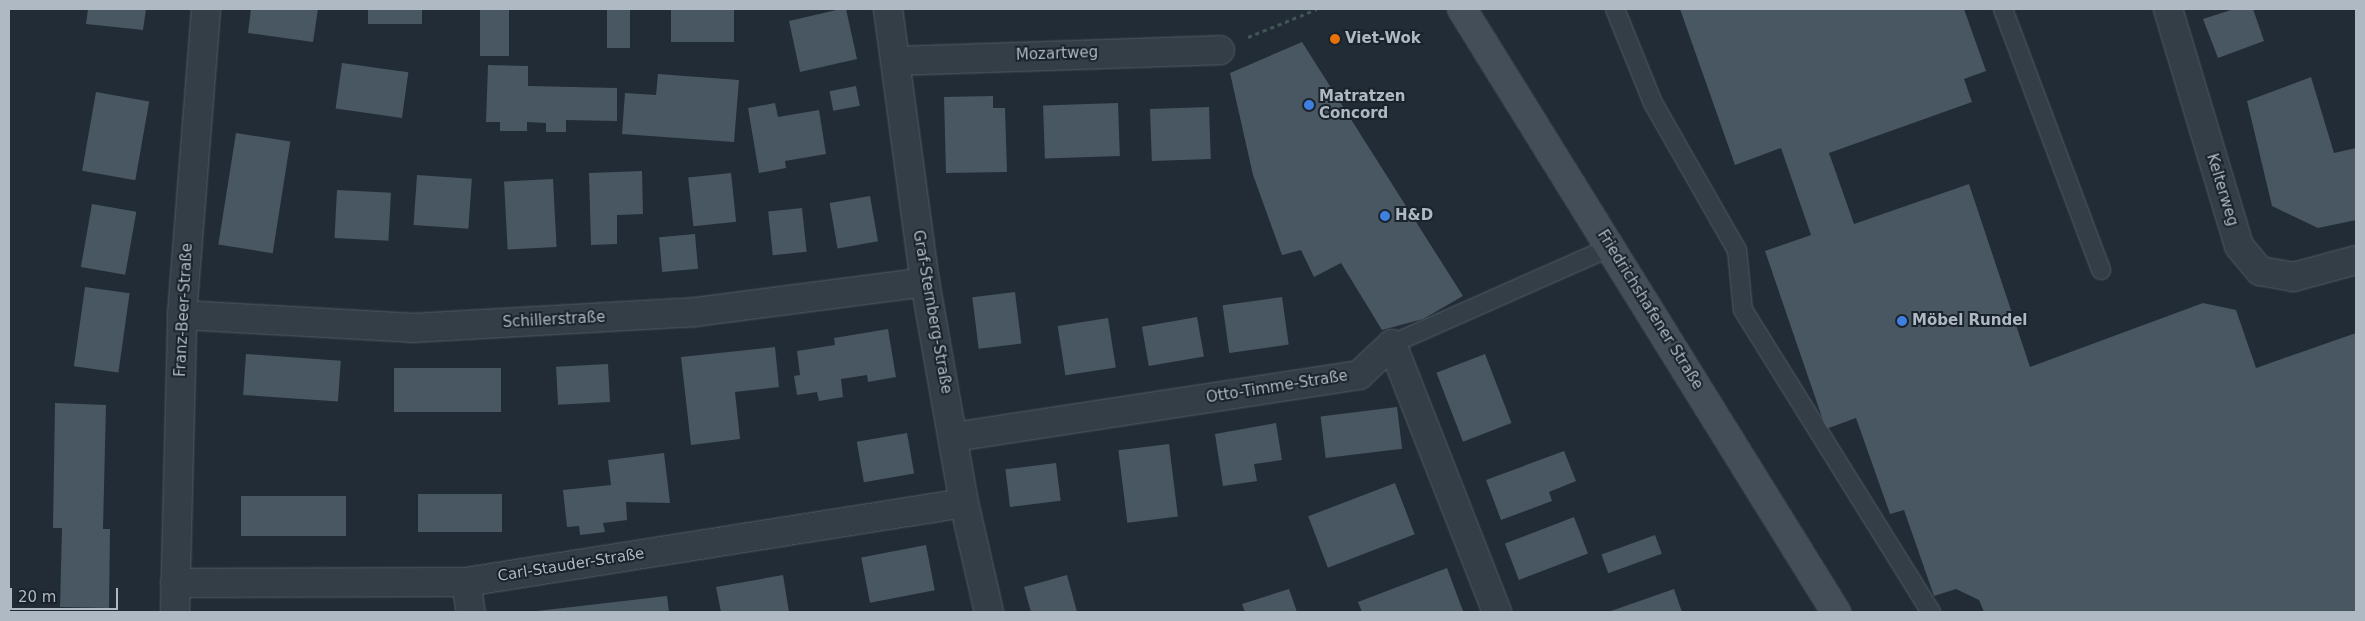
<!DOCTYPE html>
<meta charset="utf-8">
<style>
body{margin:0}
#map{position:relative;width:2365px;height:621px;overflow:hidden;background:#212c36;font-family:"DejaVu Sans",sans-serif}
div>[style]{position:absolute}
[style*='--x']{left:calc(var(--x)*1px);top:calc(var(--y)*1px);width:calc(var(--w)*1px);rotate:calc(var(--a)*1deg)}
.building>*{inset:0;background:#495762;transform-origin:0 0}
.path>*{height:3px;margin-top:-1.5px;transform-origin:0;background:repeating-linear-gradient(90deg,#425656 0 4px,transparent 0 8px)}
.roads{filter:drop-shadow(0 0 1px #525c64) drop-shadow(0 0 1px #525c64)}
.service>*{height:18px;margin:-9px;padding:0 9px;transform-origin:9px;border-radius:9px;background:#343e47}
.minor>*{height:28px;margin:-14px;padding:0 14px;transform-origin:14px;border-radius:14px;background:#343e47}
.secondary>*{height:28px;margin:-14px;padding:0 14px;transform-origin:14px;border-radius:14px;background:#434e59}
.dots>*{width:14px;height:14px;translate:-50% -50%;box-sizing:border-box;border:2px solid #1a232b;border-radius:50%}
span{translate:-50% -50%;white-space:nowrap;text-align:center;line-height:1.15;-webkit-text-stroke:4px #1a232b;paint-order:stroke}
.poi-label{font-size:15px;color:#afb9c3;font-weight:700}
.left{translate:0 -50%;text-align:left}
.street-label{font-size:15px;color:#afb9c3}
.frame{position:absolute;inset:0;border:10px solid #afb9c3;pointer-events:none}
.scale{position:absolute;left:10px;top:588px;width:108px;height:22px;box-sizing:border-box;border:2px solid #afb9c3;border-top:0;padding-left:6px;font-size:15px;line-height:18px;white-space:nowrap;color:#afb9c3;-webkit-text-stroke:4px #1a232b;paint-order:stroke}
</style>
<div id="map">
<div class="building">
<div style="clip-path:polygon(88px 9px,146px 9px,143px 30px,86px 24px)"></div>
<div style="clip-path:polygon(251px 9px,318px 9px,313px 42px,248px 33px)"></div>
<div style="left:368px;top:9px;width:54px;height:15px"></div>
<div style="left:480px;top:9px;width:29px;height:47px"></div>
<div style="left:607px;top:9px;width:23px;height:39px"></div>
<div style="left:671px;top:9px;width:63px;height:33px"></div>
<div style="clip-path:polygon(841px 9px,846px 9px,857px 59px,800px 72px,789px 21px)"></div>
<div style="clip-path:polygon(1680px 9px,1964px 9px,1986px 71px,1964px 79px,1972px 102px,1829px 153px,1854px 224px,1969px 184px,2030px 367px,2203px 303px,2236px 310px,2256px 368px,2356px 333px,2356px 612px,1984px 612px,1979px 600px,1956px 589px,1934px 596px,1904px 510px,1890px 514px,1856px 418px,1826px 429px,1765px 251px,1811px 235px,1781px 148px,1735px 165px)"></div>
<div style="clip-path:polygon(2234px 9px,2253px 9px,2264px 41px,2218px 58px,2203px 19px)"></div>
<div style="clip-path:polygon(1302px 42px,1463px 296px,1423px 319px,1382px 330px,1341px 263px,1314px 277px,1301px 250px,1282px 255px,1253px 175px,1230px 73px)"></div>
<div style="left:342px;top:63px;width:67px;height:46px;rotate:8deg"></div>
<div style="clip-path:polygon(488px 65px,528px 66px,528px 86px,617px 88px,617px 121px,566px 120px,566px 132px,546px 132px,546px 123px,527px 122px,527px 131px,500px 131px,500px 122px,486px 122px)"></div>
<div style="clip-path:polygon(658px 74px,739px 80px,734px 142px,622px 134px,625px 93px,656px 95px)"></div>
<div style="clip-path:polygon(2311px 77px,2334px 153px,2356px 148px,2356px 220px,2318px 228px,2272px 206px,2247px 101px)"></div>
<div style="left:856px;top:86px;width:20px;height:27px;rotate:79deg"></div>
<div style="left:96px;top:92px;width:54px;height:80px;rotate:10deg"></div>
<div style="clip-path:polygon(993px 96px,993px 108px,1005px 108px,1007px 172px,946px 173px,944px 97px)"></div>
<div style="clip-path:polygon(775px 103px,778px 117px,819px 110px,826px 154px,785px 161px,786px 168px,759px 173px,748px 108px)"></div>
<div style="left:1118px;top:103px;width:53px;height:75px;rotate:88deg"></div>
<div style="left:1209px;top:107px;width:52px;height:59px;rotate:88deg"></div>
<div style="left:236px;top:133px;width:55px;height:113px;rotate:9deg"></div>
<div style="clip-path:polygon(642px 171px,643px 214px,617px 215px,617px 244px,591px 245px,589px 173px)"></div>
<div style="left:731px;top:173px;width:49px;height:43px;rotate:84deg"></div>
<div style="left:417px;top:175px;width:55px;height:50px;rotate:4deg"></div>
<div style="left:553px;top:179px;width:68px;height:49px;rotate:87deg"></div>
<div style="left:337px;top:190px;width:54px;height:48px;rotate:3deg"></div>
<div style="left:870px;top:196px;width:46px;height:41px;rotate:80deg"></div>
<div style="left:92px;top:204px;width:45px;height:64px;rotate:10deg"></div>
<div style="left:802px;top:208px;width:44px;height:34px;rotate:84deg"></div>
<div style="left:695px;top:234px;width:35px;height:36px;rotate:85deg"></div>
<div style="left:85px;top:287px;width:45px;height:80px;rotate:8deg"></div>
<div style="left:1015px;top:292px;width:52px;height:43px;rotate:83deg"></div>
<div style="left:1282px;top:297px;width:48px;height:60px;rotate:82deg"></div>
<div style="left:1197px;top:317px;width:40px;height:56px;rotate:80deg"></div>
<div style="left:1108px;top:318px;width:50px;height:51px;rotate:81deg"></div>
<div style="clip-path:polygon(888px 329px,896px 377px,868px 382px,867px 375px,841px 379px,843px 397px,819px 401px,817px 392px,797px 395px,794px 376px,800px 375px,797px 351px,835px 345px,834px 338px)"></div>
<div style="clip-path:polygon(775px 347px,779px 387px,735px 392px,740px 439px,691px 445px,681px 357px)"></div>
<div style="left:246px;top:354px;width:95px;height:41px;rotate:4deg"></div>
<div style="left:1485px;top:354px;width:74px;height:52px;rotate:69deg"></div>
<div style="left:608px;top:364px;width:38px;height:52px;rotate:87deg"></div>
<div style="left:394px;top:368px;width:107px;height:44px"></div>
<div style="clip-path:polygon(55px 403px,106px 405px,103px 529px,110px 529px,109px 608px,60px 607px,62px 528px,53px 528px)"></div>
<div style="left:1397px;top:407px;width:42px;height:77px;rotate:83deg"></div>
<div style="clip-path:polygon(1276px 423px,1282px 460px,1254px 464px,1257px 481px,1223px 486px,1215px 434px)"></div>
<div style="left:907px;top:433px;width:41px;height:51px;rotate:80deg"></div>
<div style="left:1169px;top:444px;width:73px;height:51px;rotate:83deg"></div>
<div style="clip-path:polygon(1564px 451px,1576px 481px,1549px 492px,1552px 501px,1501px 520px,1486px 480px)"></div>
<div style="clip-path:polygon(664px 453px,670px 503px,626px 502px,627px 520px,603px 523px,605px 532px,580px 535px,579px 526px,567px 527px,563px 490px,611px 485px,608px 460px)"></div>
<div style="left:1056px;top:463px;width:38px;height:51px;rotate:83deg"></div>
<div style="left:1395px;top:483px;width:55px;height:93px;rotate:69deg"></div>
<div style="left:418px;top:494px;width:84px;height:38px"></div>
<div style="left:241px;top:496px;width:105px;height:40px"></div>
<div style="left:1574px;top:517px;width:39px;height:74px;rotate:69deg"></div>
<div style="left:1655px;top:535px;width:20px;height:57px;rotate:70deg"></div>
<div style="left:926px;top:545px;width:46px;height:66px;rotate:79deg"></div>
<div style="clip-path:polygon(1447px 568px,1463px 611px,1362px 612px,1358px 602px)"></div>
<div style="clip-path:polygon(783px 575px,789px 612px,721px 612px,716px 587px)"></div>
<div style="clip-path:polygon(1067px 575px,1077px 612px,1031px 612px,1024px 587px)"></div>
<div style="clip-path:polygon(1289px 589px,1297px 612px,1245px 612px,1242px 604px)"></div>
<div style="clip-path:polygon(1674px 589px,1682px 612px,1608px 612px)"></div>
<div style="clip-path:polygon(667px 596px,669px 612px,537px 612px,537px 611px)"></div>
</div>
<div class="path">
<div style="--x:1248;--y:37;--w:74;--a:-22.1"></div>
</div>
<div class="roads">
<div class="service">
<div style="--x:1615;--y:9;--w:101;--a:68"></div>
<div style="--x:1653;--y:103;--w:169;--a:60.3"></div>
<div style="--x:1737;--y:250;--w:60;--a:84.3"></div>
<div style="--x:1743;--y:310;--w:356;--a:58.1"></div>
<div style="--x:2003;--y:9;--w:279;--a:69.4"></div>
<div style="--x:1392;--y:344;--w:240;--a:-23.9"></div>
</div>
<div class="minor">
<div style="--x:888;--y:9;--w:275;--a:82.3"></div>
<div style="--x:925;--y:282;--w:224;--a:80"></div>
<div style="--x:964;--y:503;--w:112;--a:77.1"></div>
<div style="--x:2168;--y:9;--w:247;--a:73.3"></div>
<div style="--x:2239;--y:246;--w:33;--a:50"></div>
<div style="--x:2260;--y:271;--w:34;--a:10"></div>
<div style="--x:2293;--y:277;--w:65;--a:-15.1"></div>
<div style="--x:895;--y:61;--w:325;--a:-1.9"></div>
<div style="--x:182;--y:315;--w:230;--a:3.2"></div>
<div style="--x:412;--y:328;--w:283;--a:-3.2"></div>
<div style="--x:695;--y:312;--w:232;--a:-7.4"></div>
<div style="--x:954;--y:437;--w:410;--a:-8.7"></div>
<div style="--x:1359;--y:375;--w:45;--a:-43.2"></div>
<div style="--x:1392;--y:344;--w:288;--a:68.6"></div>
<div style="--x:466;--y:582;--w:30;--a:81"></div>
<div style="--x:175;--y:583;--w:291;--a:-0.2"></div>
<div style="--x:466;--y:582;--w:504;--a:-9.01"></div>
<div style="--x:175;--y:612;--w:297;--a:-88.6"></div>
<div style="--x:182;--y:315;--w:307;--a:-85.5"></div>
</div>
<div class="secondary">
<div style="--x:1462;--y:9;--w:710;--a:58.19"></div>
</div>
</div>
<div class="dots">
<div style="left:1335px;top:39px;background:#e8710a"></div>
<div style="left:1309px;top:105px;background:#3f7fe0"></div>
<div style="left:1385px;top:216px;background:#3f7fe0"></div>
<div style="left:1902px;top:321px;background:#3f7fe0"></div>
</div>
<div class="poi-label">
<span class="left" style="left:1345px;top:39px">Viet-Wok</span>
<span class="left" style="left:1319px;top:105px">Matratzen<br>Concord</span>
<span class="left" style="left:1395px;top:216px">H&amp;D</span>
<span class="left" style="left:1912px;top:321px">Möbel Rundel</span>
</div>
<div class="street-label">
<span style="left:1057px;top:54px;rotate:-2deg">Mozartweg</span>
<span style="left:2222px;top:190px;rotate:73deg">Kelterweg</span>
<span style="left:184px;top:310px;rotate:-87deg">Franz-Beer-Straße</span>
<span style="left:1650px;top:310px;rotate:58deg">Friedrichshafener Straße</span>
<span style="left:932px;top:312px;rotate:80deg">Graf-Sternberg-Straße</span>
<span style="left:554px;top:320px;rotate:-3deg">Schillerstraße</span>
<span style="left:1277px;top:387px;rotate:-9deg">Otto-Timme-Straße</span>
<span style="left:571px;top:565px;rotate:-9deg">Carl-Stauder-Straße</span>
</div>
<div class="frame"></div>
<div class="scale">20 m</div>
</div>
